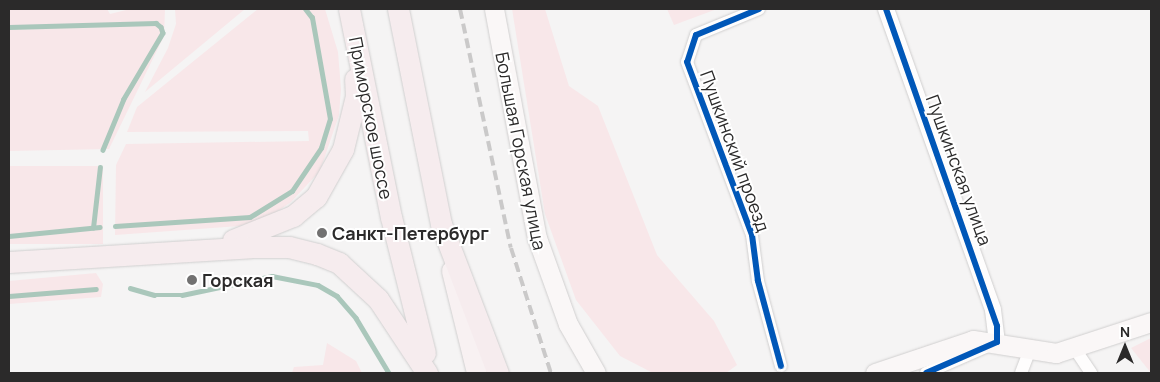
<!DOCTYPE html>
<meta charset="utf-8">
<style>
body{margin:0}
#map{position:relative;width:1160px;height:382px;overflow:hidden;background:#f5f4f4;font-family:Manrope,sans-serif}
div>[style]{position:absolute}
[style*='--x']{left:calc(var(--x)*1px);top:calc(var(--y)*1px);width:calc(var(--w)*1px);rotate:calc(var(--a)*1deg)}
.green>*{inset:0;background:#f8e7e9;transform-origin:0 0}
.stream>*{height:4.5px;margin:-2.25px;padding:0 2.25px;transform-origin:2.25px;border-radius:2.25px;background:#aac7bb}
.roads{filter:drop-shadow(0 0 1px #d0cfcf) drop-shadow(0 0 1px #d0cfcf)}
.minor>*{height:12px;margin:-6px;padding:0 6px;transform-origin:6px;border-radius:6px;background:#fefdfd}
.tertiary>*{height:16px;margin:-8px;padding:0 8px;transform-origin:8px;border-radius:8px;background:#fefdfd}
.secondary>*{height:19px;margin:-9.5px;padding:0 9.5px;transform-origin:9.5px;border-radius:9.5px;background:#faf7f7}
.primary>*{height:20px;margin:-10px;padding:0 10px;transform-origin:10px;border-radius:10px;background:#f8f1f2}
.trunk>*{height:21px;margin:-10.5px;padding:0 10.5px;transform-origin:10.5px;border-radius:10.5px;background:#f6ecee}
.rail>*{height:4px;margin-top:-2px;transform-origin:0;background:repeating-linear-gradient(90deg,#cac9c9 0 10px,transparent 0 15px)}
.cycleway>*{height:6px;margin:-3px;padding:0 3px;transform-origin:3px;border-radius:3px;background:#0057b8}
.dots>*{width:14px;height:14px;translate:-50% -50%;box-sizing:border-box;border:2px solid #fff;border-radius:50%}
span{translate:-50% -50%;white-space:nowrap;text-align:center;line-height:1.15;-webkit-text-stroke:4px #fff;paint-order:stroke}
.street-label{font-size:18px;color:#2b2a2a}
.poi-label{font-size:18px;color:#2b2a2a;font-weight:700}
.left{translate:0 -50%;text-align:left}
.frame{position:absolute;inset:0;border:10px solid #2b2a2a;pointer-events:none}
.north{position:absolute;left:1100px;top:322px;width:50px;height:50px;-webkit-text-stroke:4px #fff;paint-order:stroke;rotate:0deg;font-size:14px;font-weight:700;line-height:20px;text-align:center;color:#2b2a2a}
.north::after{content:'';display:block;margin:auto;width:18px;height:22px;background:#2b2a2a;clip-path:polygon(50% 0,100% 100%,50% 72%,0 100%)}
</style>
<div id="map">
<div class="green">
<div style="clip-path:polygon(9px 9px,107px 9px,110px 14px,130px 9px,165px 9px,164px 36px,109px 149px,9px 151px)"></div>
<div style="clip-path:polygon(175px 9px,245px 9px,145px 92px,168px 48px,176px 24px)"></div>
<div style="clip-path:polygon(258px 9px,325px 9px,338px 52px,341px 89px,339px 115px,320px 171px,291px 202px,269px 217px,240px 226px,115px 235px,116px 165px,126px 144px,309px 141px,308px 131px,127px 132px,137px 107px)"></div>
<div style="clip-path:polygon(512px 9px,545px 9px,569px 86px,598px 106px,657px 255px,714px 321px,737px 365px,726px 373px,653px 373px,620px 356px,576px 300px,545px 214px)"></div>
<div style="clip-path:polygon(667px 9px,717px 9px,674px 25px)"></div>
<div style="left:9px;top:166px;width:94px;height:78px"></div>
<div style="clip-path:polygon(96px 273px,103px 284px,101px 297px,9px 304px,9px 281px)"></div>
<div style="clip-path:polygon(1151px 338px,1151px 373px,1131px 348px)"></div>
<div style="clip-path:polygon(327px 343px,356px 361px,362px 373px,292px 373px,294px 367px,323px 365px)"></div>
</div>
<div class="stream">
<div style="--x:9;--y:27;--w:147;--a:-1.6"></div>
<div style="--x:156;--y:23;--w:6;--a:39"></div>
<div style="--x:161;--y:27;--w:6;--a:72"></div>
<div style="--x:163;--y:33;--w:77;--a:120.6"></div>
<div style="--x:124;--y:99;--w:55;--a:112.4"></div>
<div style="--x:115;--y:226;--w:135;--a:-3.8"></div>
<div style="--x:250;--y:217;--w:49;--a:-31.8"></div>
<div style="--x:292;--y:191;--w:52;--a:-56"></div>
<div style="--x:321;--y:148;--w:30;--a:-73"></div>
<div style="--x:330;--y:119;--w:103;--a:-100.1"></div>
<div style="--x:312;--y:18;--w:11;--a:-128"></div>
<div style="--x:93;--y:228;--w:61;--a:-83.5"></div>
<div style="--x:9;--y:236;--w:91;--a:-5.6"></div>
<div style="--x:130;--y:288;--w:25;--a:16"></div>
<div style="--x:154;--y:295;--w:28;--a:0"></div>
<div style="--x:182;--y:295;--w:92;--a:-11.9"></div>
<div style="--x:272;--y:276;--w:47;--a:11.1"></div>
<div style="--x:318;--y:285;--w:22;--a:30"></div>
<div style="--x:337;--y:296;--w:29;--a:49"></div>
<div style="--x:356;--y:318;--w:64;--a:59"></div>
<div style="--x:9;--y:296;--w:87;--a:-4.6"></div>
</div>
<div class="roads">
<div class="minor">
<div style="--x:759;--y:9;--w:68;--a:157.6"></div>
<div style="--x:696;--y:35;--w:28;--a:108"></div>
<div style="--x:687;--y:62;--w:185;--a:69.4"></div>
<div style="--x:752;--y:235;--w:46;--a:82.6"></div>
<div style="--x:758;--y:281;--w:88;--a:74.9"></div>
<div style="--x:1075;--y:349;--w:29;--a:56"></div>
<div style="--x:926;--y:373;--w:70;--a:-23.6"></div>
<div style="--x:1021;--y:373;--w:22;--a:-69"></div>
</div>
<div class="tertiary">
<div style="--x:886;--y:9;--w:319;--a:70.4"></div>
<div style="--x:993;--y:310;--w:32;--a:83"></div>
</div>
<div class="secondary">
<div style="--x:494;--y:9;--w:233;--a:79.4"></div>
<div style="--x:537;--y:238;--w:91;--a:70.2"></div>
<div style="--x:568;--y:324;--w:56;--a:60.3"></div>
<div style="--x:875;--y:373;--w:103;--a:-18.6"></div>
<div style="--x:973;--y:340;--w:84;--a:8.9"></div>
<div style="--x:1056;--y:353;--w:100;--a:-18.1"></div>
</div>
<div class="primary">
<div style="--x:452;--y:271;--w:105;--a:76.2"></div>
</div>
<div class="trunk">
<div style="--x:349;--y:9;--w:212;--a:78.6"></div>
<div style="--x:391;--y:217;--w:140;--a:76"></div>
<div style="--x:398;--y:9;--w:219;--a:78.7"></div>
<div style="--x:441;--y:224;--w:160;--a:69.1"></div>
<div style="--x:233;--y:240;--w:65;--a:-21.8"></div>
<div style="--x:293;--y:216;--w:30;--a:-40"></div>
<div style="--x:316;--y:197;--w:55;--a:-60.6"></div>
<div style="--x:343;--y:149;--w:55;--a:-76.2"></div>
<div style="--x:356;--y:96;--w:17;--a:-93"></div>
<div style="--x:9;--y:262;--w:242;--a:-3.5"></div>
<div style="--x:251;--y:247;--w:38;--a:0"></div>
<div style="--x:289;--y:247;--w:29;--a:14"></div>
<div style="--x:317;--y:254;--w:24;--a:22"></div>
<div style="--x:339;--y:263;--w:53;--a:42.7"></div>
<div style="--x:378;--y:299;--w:89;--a:56.5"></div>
</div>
</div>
<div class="rail">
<div style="--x:460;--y:9;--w:244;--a:78"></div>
<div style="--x:511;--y:248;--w:131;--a:72.3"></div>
</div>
<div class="cycleway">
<div style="--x:759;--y:9;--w:68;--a:157.6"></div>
<div style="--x:696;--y:35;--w:28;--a:108"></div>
<div style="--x:687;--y:62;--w:185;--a:69.4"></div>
<div style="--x:752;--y:235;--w:46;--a:82.6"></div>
<div style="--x:758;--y:281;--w:88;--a:74.9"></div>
<div style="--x:886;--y:9;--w:336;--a:70.7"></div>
<div style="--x:997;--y:326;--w:16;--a:90"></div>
<div style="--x:997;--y:342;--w:77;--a:156.4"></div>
</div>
<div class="dots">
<div style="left:322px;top:233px;background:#727171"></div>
<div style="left:192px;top:280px;background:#727171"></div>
</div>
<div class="street-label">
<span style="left:371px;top:118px;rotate:79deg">Приморское шоссе</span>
<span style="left:521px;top:151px;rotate:79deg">Большая Горская улица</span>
<span style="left:735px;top:151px;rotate:70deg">Пушкинский проезд</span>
<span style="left:959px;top:170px;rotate:70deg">Пушкинская улица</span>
</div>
<div class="poi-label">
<span class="left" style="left:332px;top:233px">Санкт-Петербург</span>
<span class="left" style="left:202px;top:280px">Горская</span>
</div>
<div class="frame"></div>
<div class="north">N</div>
</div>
